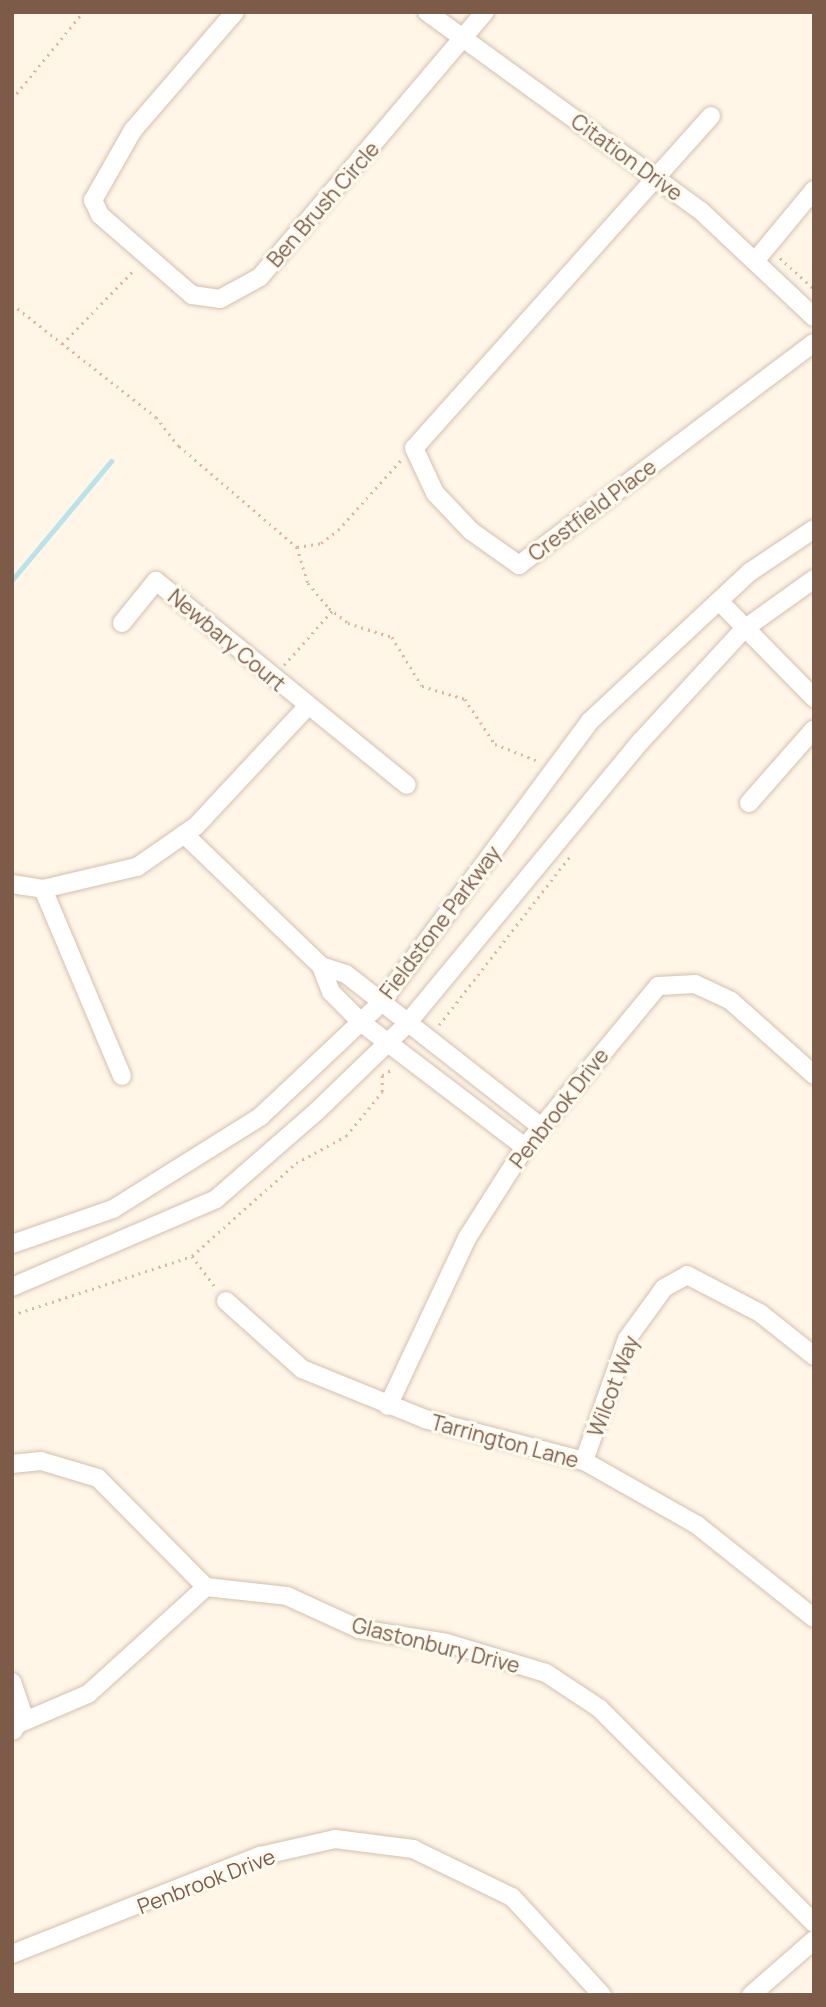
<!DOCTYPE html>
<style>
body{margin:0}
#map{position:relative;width:826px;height:2007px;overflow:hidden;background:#fff6e8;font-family:Manrope,sans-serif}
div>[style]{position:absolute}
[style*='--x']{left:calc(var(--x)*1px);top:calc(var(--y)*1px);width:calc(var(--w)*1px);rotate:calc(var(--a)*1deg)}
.stream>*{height:5px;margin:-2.5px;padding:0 2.5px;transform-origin:2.5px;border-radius:2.5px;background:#b9e2eb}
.path>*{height:2.5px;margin-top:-1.25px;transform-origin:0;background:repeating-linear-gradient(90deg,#ddb89e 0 2px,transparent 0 7px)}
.roads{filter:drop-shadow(0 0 2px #d5c0ae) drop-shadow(0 0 2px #d5c0ae)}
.minor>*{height:18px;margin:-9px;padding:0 9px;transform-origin:9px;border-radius:9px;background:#fff}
span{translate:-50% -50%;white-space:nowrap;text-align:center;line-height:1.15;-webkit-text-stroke:6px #fffaf0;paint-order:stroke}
.street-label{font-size:21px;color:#7c5c48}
.frame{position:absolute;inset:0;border:14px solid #7c5c48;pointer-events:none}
</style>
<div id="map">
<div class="stream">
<div style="--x:12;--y:580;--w:155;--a:-50.2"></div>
</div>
<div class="path">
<div style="--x:12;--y:99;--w:112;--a:-50.8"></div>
<div style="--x:780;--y:258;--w:46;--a:42.4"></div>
<div style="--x:12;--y:304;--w:183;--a:38.1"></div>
<div style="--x:156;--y:417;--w:37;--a:52"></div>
<div style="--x:179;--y:446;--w:155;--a:40.6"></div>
<div style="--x:297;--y:547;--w:38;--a:73"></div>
<div style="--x:308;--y:583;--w:33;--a:50"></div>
<div style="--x:329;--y:608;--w:24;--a:38"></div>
<div style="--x:348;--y:623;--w:46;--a:17.7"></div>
<div style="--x:392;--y:637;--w:57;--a:58.5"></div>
<div style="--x:422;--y:686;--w:45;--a:16.8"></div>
<div style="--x:465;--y:699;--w:54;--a:56.3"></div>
<div style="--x:495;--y:744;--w:46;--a:21.6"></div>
<div style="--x:62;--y:344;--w:105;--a:-45.8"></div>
<div style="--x:297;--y:547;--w:24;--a:-9"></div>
<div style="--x:321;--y:543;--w:21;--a:-37"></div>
<div style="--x:338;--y:530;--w:94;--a:-48"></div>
<div style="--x:284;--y:665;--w:72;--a:-48.4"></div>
<div style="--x:439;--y:1025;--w:214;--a:-52.2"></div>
<div style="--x:192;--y:1256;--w:39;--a:53"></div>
<div style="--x:12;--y:1315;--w:189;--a:-18.1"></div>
<div style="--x:192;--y:1256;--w:140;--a:-41.8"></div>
<div style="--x:296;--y:1163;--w:57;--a:-28.4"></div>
<div style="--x:346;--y:1136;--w:57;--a:-50.7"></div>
<div style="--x:382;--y:1092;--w:17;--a:-90"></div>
<div style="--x:382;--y:1075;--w:13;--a:-29"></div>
</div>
<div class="roads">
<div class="minor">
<div style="--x:235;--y:12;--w:156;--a:130.8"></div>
<div style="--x:133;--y:130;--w:81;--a:119.7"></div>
<div style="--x:93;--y:200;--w:17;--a:65"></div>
<div style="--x:100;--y:215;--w:122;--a:41"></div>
<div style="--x:192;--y:295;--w:28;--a:8"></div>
<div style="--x:220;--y:299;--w:46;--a:-28.8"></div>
<div style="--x:260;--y:277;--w:348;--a:-49.7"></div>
<div style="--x:427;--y:12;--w:339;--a:36"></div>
<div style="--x:701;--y:211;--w:155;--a:43.2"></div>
<div style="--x:711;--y:116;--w:445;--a:131.8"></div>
<div style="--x:414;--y:448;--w:50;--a:65"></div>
<div style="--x:435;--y:493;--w:52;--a:46.5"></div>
<div style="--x:471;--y:531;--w:59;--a:35.3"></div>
<div style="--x:519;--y:565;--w:369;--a:-37"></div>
<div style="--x:756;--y:260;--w:91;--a:-50.4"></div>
<div style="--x:719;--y:601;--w:136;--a:45.6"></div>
<div style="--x:122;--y:623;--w:54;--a:-51"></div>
<div style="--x:156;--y:581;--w:323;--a:39.1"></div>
<div style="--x:749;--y:803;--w:98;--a:-48.7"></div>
<div style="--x:184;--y:834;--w:190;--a:43.9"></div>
<div style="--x:321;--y:966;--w:26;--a:18"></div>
<div style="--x:346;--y:974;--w:246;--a:38.1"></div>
<div style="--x:12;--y:884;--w:31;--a:9"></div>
<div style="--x:43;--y:889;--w:97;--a:-13.2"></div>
<div style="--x:137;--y:867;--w:72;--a:-34.8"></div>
<div style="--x:196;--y:826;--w:163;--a:-47"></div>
<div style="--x:43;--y:889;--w:203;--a:67.1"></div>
<div style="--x:321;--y:966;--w:28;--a:69"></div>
<div style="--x:331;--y:992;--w:44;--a:45"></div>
<div style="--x:362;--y:1023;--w:205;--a:37.3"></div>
<div style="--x:12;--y:1244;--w:107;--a:-19.1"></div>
<div style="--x:113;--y:1209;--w:175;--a:-32.1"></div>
<div style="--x:261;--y:1116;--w:163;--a:-43.3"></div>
<div style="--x:380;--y:1004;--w:352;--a:-53.4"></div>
<div style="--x:590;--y:721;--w:219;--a:-43"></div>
<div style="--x:750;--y:572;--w:77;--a:-33.9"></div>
<div style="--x:12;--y:1287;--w:222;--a:-23.3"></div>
<div style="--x:216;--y:1199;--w:134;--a:-41.1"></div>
<div style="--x:317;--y:1111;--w:122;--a:-44"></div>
<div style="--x:405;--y:1026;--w:370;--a:-50.4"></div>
<div style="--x:641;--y:741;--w:152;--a:-47.4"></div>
<div style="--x:744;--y:629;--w:86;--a:-35.5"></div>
<div style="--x:226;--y:1301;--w:102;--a:41.8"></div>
<div style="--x:302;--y:1369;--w:133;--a:22.1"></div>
<div style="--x:425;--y:1419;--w:164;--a:14.8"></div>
<div style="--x:584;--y:1461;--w:130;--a:29.5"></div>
<div style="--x:697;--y:1525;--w:149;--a:38.5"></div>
<div style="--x:388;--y:1406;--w:186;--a:-64.8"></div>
<div style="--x:467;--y:1238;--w:108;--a:-57.5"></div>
<div style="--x:525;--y:1147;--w:209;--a:-50.4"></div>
<div style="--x:658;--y:986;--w:37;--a:-3"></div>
<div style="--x:695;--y:984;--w:40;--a:25"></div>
<div style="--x:731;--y:1001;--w:111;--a:41.7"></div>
<div style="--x:584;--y:1461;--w:129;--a:-70.6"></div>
<div style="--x:627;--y:1339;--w:63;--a:-54"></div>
<div style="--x:664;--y:1288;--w:26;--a:-29"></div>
<div style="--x:687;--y:1275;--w:82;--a:27.5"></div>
<div style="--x:760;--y:1313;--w:69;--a:38.5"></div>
<div style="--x:12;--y:1464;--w:29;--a:-6"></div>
<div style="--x:41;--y:1461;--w:59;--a:16.6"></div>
<div style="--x:98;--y:1478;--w:153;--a:45.3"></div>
<div style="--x:206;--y:1587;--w:81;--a:6.3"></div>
<div style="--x:287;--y:1596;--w:79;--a:24.6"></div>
<div style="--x:359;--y:1629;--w:89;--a:9"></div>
<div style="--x:447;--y:1643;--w:103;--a:16.9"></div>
<div style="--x:546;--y:1673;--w:64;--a:33.4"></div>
<div style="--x:599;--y:1708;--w:304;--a:45"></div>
<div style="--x:12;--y:1682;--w:31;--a:71"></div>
<div style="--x:22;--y:1711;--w:21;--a:113"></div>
<div style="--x:18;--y:1724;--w:76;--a:-23.2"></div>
<div style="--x:88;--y:1694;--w:159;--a:-42.2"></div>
<div style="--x:12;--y:1954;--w:267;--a:-21.6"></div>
<div style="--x:260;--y:1856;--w:77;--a:-12.8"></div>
<div style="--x:335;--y:1839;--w:79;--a:7.3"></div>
<div style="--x:413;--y:1849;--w:110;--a:25.9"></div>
<div style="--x:512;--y:1897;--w:133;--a:47.4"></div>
<div style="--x:751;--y:1995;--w:84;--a:-41.1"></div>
</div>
</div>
<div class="street-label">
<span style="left:627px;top:157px;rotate:36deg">Citation Drive</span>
<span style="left:323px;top:204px;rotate:-49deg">Ben Brush Circle</span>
<span style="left:592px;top:510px;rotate:-37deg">Crestfield Place</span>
<span style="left:227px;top:640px;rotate:40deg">Newbary Court</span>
<span style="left:440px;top:922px;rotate:-53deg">Fieldstone Parkway</span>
<span style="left:559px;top:1108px;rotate:-52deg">Penbrook Drive</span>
<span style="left:613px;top:1386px;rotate:-69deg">Wilcot Way</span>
<span style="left:505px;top:1441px;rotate:15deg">Tarrington Lane</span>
<span style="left:436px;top:1645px;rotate:14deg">Glastonbury Drive</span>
<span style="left:206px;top:1881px;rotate:-21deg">Penbrook Drive</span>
</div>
<div class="frame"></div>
</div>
